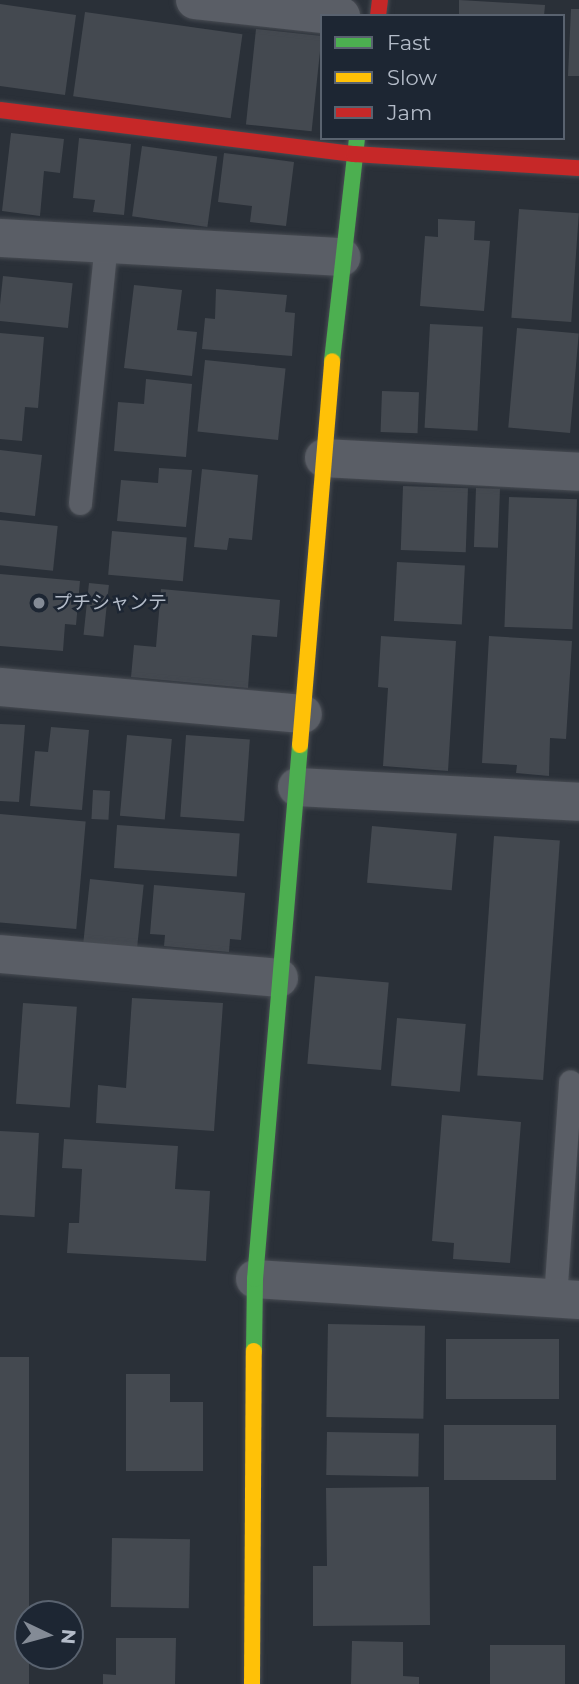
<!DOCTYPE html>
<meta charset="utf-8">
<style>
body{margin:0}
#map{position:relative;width:579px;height:1684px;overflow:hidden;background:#2a3038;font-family:Montserrat,"Noto Sans JP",sans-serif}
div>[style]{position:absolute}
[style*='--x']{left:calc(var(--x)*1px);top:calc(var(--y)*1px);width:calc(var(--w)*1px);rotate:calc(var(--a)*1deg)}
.building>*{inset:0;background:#444950;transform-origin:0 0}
.roads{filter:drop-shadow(0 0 2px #484c53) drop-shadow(0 0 2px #484c53)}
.lane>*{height:23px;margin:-11.5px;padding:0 11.5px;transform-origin:11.5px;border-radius:11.5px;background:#5a5e66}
.street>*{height:38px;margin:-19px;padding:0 19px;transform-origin:19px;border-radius:19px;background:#5a5e66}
.fast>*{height:16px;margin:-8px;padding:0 8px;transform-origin:8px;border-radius:8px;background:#4caf50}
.slow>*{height:16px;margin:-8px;padding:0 8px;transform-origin:8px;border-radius:8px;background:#ffc107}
.jam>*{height:16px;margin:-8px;padding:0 8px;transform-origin:8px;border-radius:8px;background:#c62828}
.dots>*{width:19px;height:19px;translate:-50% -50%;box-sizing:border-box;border:4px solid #1d2633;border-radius:50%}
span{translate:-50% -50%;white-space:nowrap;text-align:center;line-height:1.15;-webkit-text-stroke:5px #1d2633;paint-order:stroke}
.poi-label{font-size:19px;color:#b4bcc9}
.left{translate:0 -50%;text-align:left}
.legend{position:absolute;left:320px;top:14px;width:245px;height:126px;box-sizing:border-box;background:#1d2633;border:2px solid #59626f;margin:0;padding:9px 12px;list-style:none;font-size:21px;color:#b4bcc9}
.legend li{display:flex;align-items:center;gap:14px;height:35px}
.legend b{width:35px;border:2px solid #59626f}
.north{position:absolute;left:14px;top:1600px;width:70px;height:70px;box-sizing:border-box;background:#1d2633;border:2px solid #59626f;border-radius:50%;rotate:95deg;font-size:19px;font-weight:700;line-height:28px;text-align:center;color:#b4bcc9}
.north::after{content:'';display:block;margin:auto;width:24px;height:32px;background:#848b96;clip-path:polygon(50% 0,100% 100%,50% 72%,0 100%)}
</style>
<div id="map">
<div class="building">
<div style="clip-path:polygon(459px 0,545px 5px,544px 16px,459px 16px)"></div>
<div style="clip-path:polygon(0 4px,76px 15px,65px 95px,0 86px)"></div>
<div style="clip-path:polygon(571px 9px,579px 9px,579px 76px,568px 76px)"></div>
<div style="left:85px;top:12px;width:159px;height:85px;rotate:8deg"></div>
<div style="left:256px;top:29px;width:66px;height:96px;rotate:6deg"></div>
<div style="clip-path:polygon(11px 133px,64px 139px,60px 173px,44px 171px,40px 216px,2px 211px)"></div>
<div style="clip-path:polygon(79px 138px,131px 144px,124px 215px,93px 212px,95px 200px,73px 198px)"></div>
<div style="left:142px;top:146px;width:76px;height:71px;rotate:8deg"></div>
<div style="clip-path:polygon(224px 153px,294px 162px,286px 226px,250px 222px,252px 206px,218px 202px)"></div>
<div style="left:519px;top:209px;width:60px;height:109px;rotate:4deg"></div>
<div style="clip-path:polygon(438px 219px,475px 221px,474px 240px,490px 241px,484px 311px,420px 306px,425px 236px,438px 237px)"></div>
<div style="left:3px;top:276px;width:70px;height:45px;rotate:6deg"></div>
<div style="clip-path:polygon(134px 285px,182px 290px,177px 330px,197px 332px,192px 376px,124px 368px)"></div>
<div style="clip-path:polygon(216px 289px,287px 295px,285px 312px,295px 313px,292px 356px,202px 349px,205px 318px,215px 319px)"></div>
<div style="left:430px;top:324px;width:53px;height:104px;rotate:3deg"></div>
<div style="left:517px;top:328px;width:62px;height:100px;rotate:5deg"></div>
<div style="clip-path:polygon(0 333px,44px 337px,38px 408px,25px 407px,22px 441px,0 439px)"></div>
<div style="left:205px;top:360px;width:81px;height:72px;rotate:6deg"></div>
<div style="clip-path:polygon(146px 379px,192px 384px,186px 457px,114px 451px,118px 402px,144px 404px)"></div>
<div style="left:382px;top:391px;width:37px;height:41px;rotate:2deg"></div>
<div style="clip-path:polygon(0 450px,42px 455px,35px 516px,0 512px)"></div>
<div style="clip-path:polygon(159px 468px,192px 470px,186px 527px,117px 521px,121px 480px,158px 483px)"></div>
<div style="clip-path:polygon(202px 469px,258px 475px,252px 540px,229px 538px,227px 550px,194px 547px)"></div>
<div style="left:403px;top:486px;width:65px;height:64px;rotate:2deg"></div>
<div style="left:476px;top:488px;width:24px;height:59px;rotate:2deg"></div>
<div style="left:509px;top:497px;width:68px;height:130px;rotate:2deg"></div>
<div style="left:0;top:520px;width:58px;height:45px;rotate:6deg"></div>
<div style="left:112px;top:531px;width:75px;height:44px;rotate:5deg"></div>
<div style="left:397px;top:562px;width:68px;height:59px;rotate:3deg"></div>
<div style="clip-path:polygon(0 574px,80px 581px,76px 625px,65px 624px,63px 651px,0 646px)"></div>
<div style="left:89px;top:583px;width:20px;height:52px;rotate:6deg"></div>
<div style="clip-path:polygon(161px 589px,280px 600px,277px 637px,252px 635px,248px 688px,131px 677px,134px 645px,156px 647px)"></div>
<div style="clip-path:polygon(381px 636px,456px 641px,448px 771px,383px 766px,388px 688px,378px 687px)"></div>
<div style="clip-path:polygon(489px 636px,572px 641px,566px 739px,550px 738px,549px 776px,516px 773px,517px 765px,482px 763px)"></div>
<div style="clip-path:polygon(0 724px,25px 725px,19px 802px,0 801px)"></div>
<div style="clip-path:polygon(51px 727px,89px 730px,82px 810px,30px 806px,35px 751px,48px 752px)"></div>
<div style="left:127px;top:735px;width:45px;height:81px;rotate:5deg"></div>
<div style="left:186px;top:735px;width:64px;height:82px;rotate:4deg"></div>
<div style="left:93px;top:790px;width:17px;height:29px;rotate:3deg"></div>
<div style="left:0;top:814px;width:86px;height:108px;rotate:5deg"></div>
<div style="left:117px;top:825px;width:123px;height:43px;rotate:4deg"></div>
<div style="left:372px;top:826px;width:85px;height:57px;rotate:5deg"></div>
<div style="left:494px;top:836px;width:66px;height:240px;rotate:4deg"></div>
<div style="left:90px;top:879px;width:54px;height:66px;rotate:6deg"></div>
<div style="clip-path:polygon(154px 885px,245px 893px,241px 940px,230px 939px,229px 952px,164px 946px,165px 935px,150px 934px)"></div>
<div style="left:315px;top:976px;width:74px;height:88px;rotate:5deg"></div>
<div style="clip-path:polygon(132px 998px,223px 1003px,214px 1131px,96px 1123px,98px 1085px,126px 1088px)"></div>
<div style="left:23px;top:1003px;width:54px;height:101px;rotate:4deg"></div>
<div style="left:397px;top:1018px;width:69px;height:68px;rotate:5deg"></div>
<div style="clip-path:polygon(442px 1115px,521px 1122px,510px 1263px,453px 1259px,454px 1243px,432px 1241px)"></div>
<div style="left:0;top:1131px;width:39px;height:84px;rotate:3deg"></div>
<div style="clip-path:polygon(64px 1139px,178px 1146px,175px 1189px,210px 1191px,206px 1261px,67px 1253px,69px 1223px,79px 1223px,82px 1169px,62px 1168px)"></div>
<div style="left:328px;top:1324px;width:97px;height:93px;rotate:1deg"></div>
<div style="left:446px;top:1339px;width:113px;height:60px"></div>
<div style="left:0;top:1357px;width:29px;height:327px"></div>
<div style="clip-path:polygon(126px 1374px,170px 1374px,170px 1402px,203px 1402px,203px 1471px,126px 1471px)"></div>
<div style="left:444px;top:1425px;width:112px;height:55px"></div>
<div style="left:327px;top:1432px;width:92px;height:43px;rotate:1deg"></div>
<div style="clip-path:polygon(429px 1487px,430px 1625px,313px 1626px,313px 1566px,327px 1566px,326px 1488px)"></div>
<div style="left:112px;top:1538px;width:78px;height:69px;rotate:1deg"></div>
<div style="clip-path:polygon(116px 1638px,176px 1638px,175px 1684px,103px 1684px,103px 1674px,116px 1675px)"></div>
<div style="clip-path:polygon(352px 1641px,403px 1642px,403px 1676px,419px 1677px,419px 1684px,351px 1684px)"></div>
<div style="left:490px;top:1645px;width:75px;height:39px"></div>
</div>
<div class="roads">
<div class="lane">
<div style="--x:80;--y:503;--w:260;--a:-84.3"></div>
<div style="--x:555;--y:1298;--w:217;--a:-86"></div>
</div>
<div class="street">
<div style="--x:195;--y:0;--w:147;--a:6.3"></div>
<div style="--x:0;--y:238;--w:342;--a:3.2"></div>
<div style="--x:324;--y:458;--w:255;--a:3.1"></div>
<div style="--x:0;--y:687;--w:304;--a:5.1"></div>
<div style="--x:297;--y:787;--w:282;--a:3"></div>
<div style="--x:0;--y:954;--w:280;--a:4.9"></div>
<div style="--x:255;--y:1279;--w:325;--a:3.7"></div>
</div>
<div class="fast">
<div style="--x:332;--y:361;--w:224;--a:-83.6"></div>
<div style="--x:254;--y:1351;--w:72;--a:-89.2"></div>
<div style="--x:255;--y:1279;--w:536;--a:-85.18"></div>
</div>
<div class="slow">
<div style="--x:300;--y:745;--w:385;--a:-85.2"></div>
<div style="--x:252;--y:1684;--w:333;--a:-89.7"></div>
</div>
<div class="jam">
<div style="--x:378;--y:16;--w:16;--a:-83"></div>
<div style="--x:0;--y:110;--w:357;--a:7.1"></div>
<div style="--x:354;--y:154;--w:225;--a:3.6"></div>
</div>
</div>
<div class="dots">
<div style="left:39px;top:603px;background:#848b96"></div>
</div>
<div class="poi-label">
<span class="left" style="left:53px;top:603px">プチシャンテ</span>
</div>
<ul class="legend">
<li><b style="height:9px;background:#4caf50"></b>Fast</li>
<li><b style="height:9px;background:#ffc107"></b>Slow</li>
<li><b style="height:9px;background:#c62828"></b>Jam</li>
</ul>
<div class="north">N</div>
</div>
